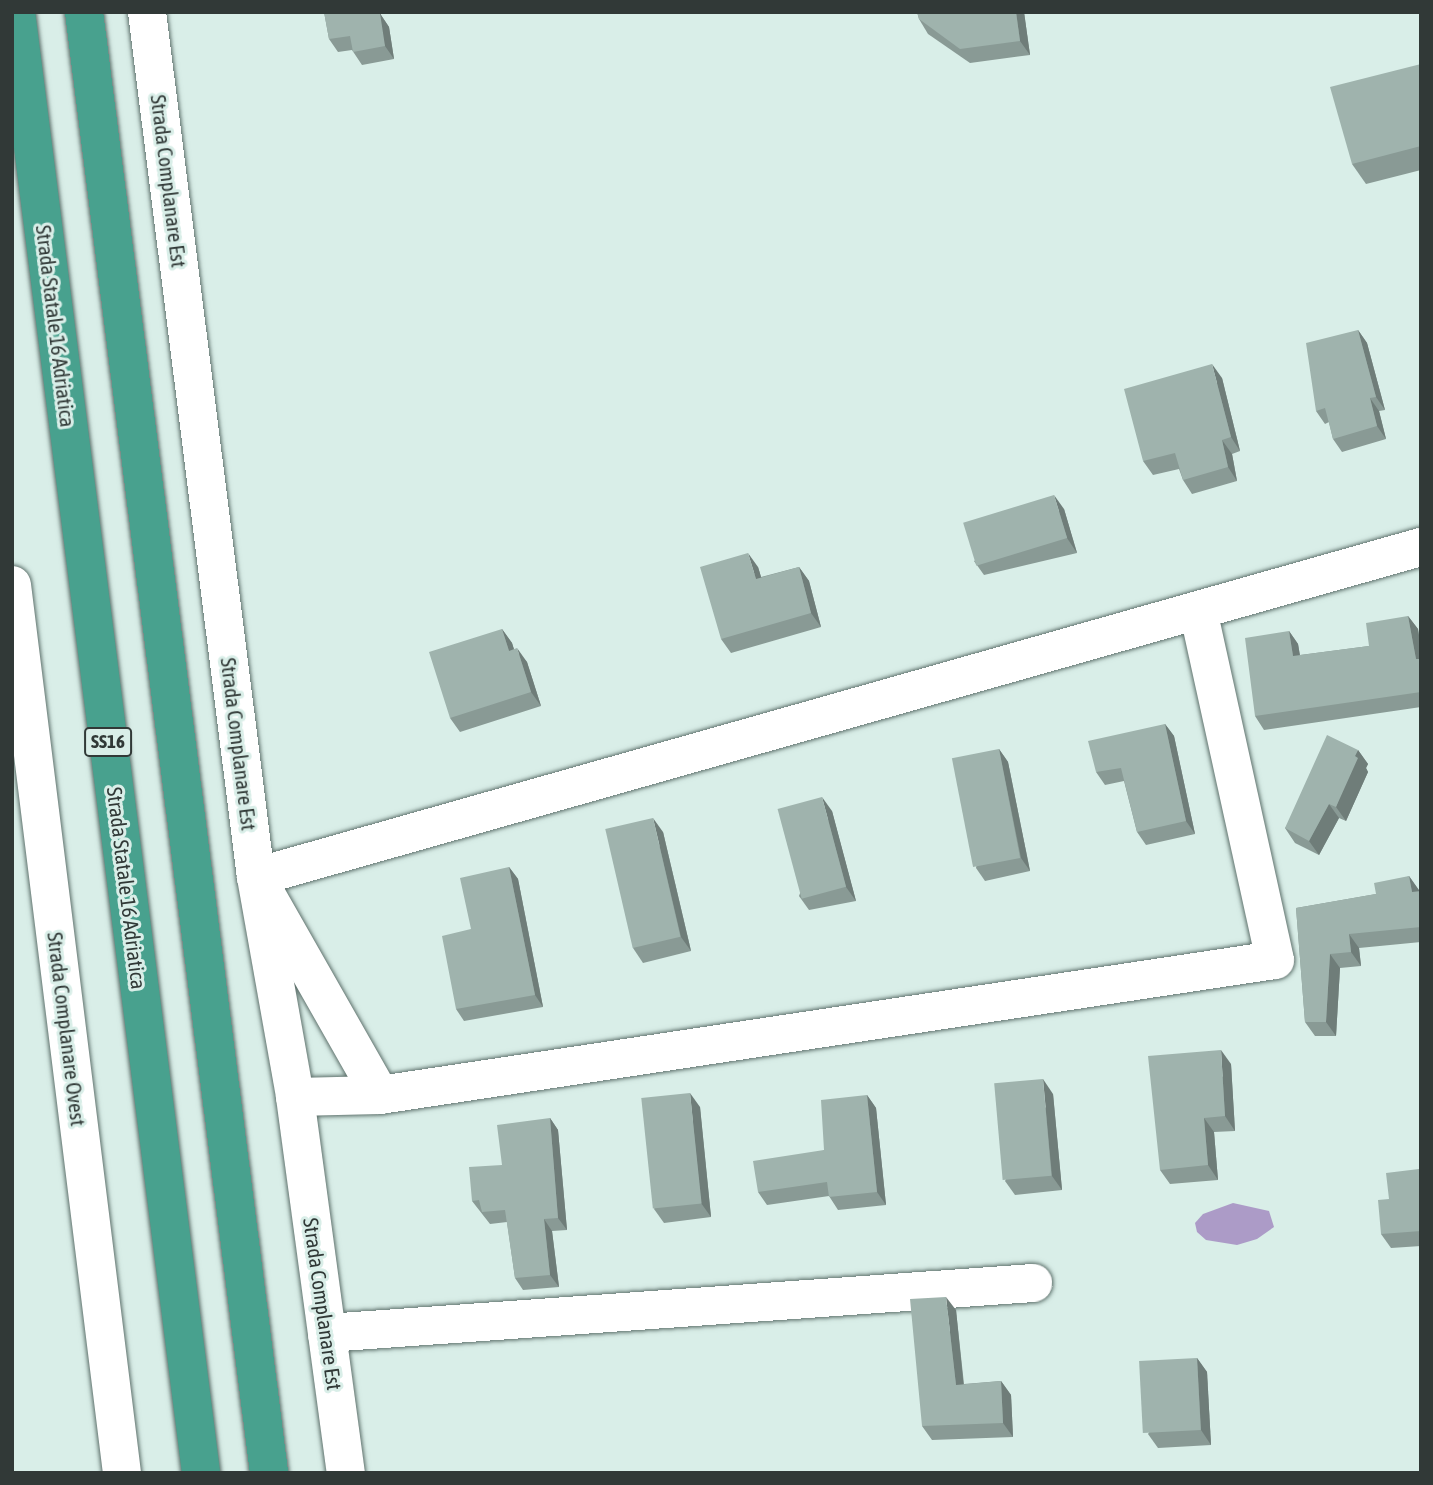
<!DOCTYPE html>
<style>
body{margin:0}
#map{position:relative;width:1433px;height:1485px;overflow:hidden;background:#d9eee8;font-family:"Asap Condensed",sans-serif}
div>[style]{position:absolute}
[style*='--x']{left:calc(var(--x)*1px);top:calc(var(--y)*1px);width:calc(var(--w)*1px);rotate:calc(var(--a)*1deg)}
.water>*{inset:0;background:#ac9bc7}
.roads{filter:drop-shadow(0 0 2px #5f726d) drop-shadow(0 0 2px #5f726d)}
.minor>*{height:38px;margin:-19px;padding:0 19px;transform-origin:19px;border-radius:19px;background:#fff}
.highway>*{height:38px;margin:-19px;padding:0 19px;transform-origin:19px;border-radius:19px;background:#48a18e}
.wall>*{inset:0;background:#899a95}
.shaded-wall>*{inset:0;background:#6f7d79}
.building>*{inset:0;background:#9fb3ad;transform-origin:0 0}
span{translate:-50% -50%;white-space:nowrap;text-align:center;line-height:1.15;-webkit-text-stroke:6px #d9eee8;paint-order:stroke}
.shield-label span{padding:2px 5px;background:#d9eee8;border:2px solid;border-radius:5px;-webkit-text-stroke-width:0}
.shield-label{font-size:19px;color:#313937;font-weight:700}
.street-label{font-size:21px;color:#313937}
.frame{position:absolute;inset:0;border:14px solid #313937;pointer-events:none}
</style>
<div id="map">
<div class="water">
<div style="clip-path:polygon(1233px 1203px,1269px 1211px,1274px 1227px,1257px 1239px,1237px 1245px,1206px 1240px,1197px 1232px,1195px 1223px,1203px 1214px)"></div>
</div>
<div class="roads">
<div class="minor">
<div style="--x:147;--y:12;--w:872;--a:82.82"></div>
<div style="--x:256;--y:877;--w:223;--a:79.9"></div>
<div style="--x:295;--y:1097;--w:379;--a:82.3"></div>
<div style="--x:12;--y:585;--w:895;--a:82.94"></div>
<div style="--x:380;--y:1095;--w:251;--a:-119.6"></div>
<div style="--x:256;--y:877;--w:1211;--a:-15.82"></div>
<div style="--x:295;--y:1097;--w:85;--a:-1.3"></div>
<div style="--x:380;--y:1095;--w:905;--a:-8.58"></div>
<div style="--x:1275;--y:960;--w:357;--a:-102.4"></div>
<div style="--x:327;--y:1333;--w:708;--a:-4.05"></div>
</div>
<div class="highway">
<div style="--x:16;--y:12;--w:1473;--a:82.78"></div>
<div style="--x:84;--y:12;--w:1473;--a:82.78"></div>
</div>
</div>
<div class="wall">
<div style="clip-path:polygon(324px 12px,381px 12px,381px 15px,389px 27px,394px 59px,362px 65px,352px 50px,338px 52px,329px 39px)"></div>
<div style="clip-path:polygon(917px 12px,1024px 12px,1030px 55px,970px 63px,928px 34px,919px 19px)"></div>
<div style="clip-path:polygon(1421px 64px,1421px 170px,1366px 184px,1352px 164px)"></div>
<div style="clip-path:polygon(1358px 330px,1367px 343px,1385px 410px,1379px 411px,1386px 439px,1342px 452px,1333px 439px,1329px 422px,1325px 424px,1316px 411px)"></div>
<div style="clip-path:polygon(1222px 378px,1240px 451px,1232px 454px,1237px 481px,1192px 494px,1183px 480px,1179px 469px,1153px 475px,1143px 461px)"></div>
<div style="clip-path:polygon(1064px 509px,1077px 553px,984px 575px,974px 561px)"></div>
<div style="clip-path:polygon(758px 567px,761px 577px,799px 567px,809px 581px,821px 627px,731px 653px,721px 639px)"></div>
<div style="clip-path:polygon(1408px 616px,1418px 629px,1421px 648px,1421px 707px,1264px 730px,1255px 716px,1289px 631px,1298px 644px,1300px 655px,1369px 646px)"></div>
<div style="clip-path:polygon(502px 629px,512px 643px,514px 649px,527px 662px,541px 706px,460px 732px,450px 718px)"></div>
<div style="clip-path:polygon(1165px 724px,1174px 736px,1195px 834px,1146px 845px,1137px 832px,1124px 781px,1105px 785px,1096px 772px)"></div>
<div style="clip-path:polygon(999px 749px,1008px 762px,1030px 871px,985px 881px,976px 868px)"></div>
<div style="clip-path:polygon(1358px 750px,1368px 764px,1366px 768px,1368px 772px,1346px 821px,1339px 818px,1319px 855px,1295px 843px,1285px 828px)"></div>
<div style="clip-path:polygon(832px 811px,856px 901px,809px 910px,799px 896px)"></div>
<div style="clip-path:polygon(663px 832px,691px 951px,643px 963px,633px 948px)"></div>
<div style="clip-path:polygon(509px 867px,518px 879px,543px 1007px,464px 1021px,456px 1009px,471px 929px)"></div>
<div style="clip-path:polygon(1409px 876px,1419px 891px,1421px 891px,1421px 942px,1359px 948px,1361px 966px,1340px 968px,1336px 1036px,1315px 1036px,1305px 1022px,1296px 908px,1376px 894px)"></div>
<div style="clip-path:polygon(1231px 1064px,1235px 1131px,1214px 1132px,1218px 1180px,1170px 1184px,1160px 1170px)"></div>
<div style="clip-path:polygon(1053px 1094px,1062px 1190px,1015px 1195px,1005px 1181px)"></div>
<div style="clip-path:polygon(867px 1095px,876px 1108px,886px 1205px,838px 1210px,829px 1196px,767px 1205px,758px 1192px,824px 1150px)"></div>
<div style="clip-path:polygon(700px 1107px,711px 1217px,664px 1223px,654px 1209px)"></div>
<div style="clip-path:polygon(550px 1118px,558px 1130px,567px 1230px,552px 1231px,559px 1287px,523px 1290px,515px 1278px,507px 1222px,490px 1224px,472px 1201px,502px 1165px)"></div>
<div style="clip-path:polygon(1419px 1169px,1421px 1171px,1421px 1246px,1391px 1248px,1381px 1234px,1389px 1199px)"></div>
<div style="clip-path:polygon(956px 1310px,964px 1384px,1001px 1381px,1011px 1395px,1013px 1437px,932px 1440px,922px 1426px)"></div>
<div style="clip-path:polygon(1197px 1358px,1207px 1372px,1211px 1445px,1158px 1448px,1148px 1434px)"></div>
</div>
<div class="shaded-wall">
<div style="clip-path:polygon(373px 12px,381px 12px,381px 15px,389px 27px,394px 59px,385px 46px)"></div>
<div style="clip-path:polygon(1016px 12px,1024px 12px,1030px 55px,1020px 41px)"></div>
<div style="clip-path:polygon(1358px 330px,1367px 343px,1385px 410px,1376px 397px)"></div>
<div style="clip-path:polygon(1212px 364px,1222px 378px,1240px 451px,1231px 437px)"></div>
<div style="clip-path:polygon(1370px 398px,1379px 411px,1386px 439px,1377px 426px)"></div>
<div style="clip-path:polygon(1222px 440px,1232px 454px,1237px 481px,1228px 467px)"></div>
<div style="clip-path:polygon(1054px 495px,1064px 509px,1077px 553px,1067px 538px)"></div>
<div style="clip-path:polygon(748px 553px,758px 567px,766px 593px,756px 579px)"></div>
<div style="clip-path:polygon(799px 567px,809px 581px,821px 627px,811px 613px)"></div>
<div style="clip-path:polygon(1408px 616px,1418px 629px,1421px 648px,1421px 666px,1416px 659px)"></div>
<div style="clip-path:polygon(502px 629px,512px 643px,519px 666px,509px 651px)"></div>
<div style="clip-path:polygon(1289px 631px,1298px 644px,1302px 669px,1293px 656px)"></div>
<div style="clip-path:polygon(517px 648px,527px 662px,541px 706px,531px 692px)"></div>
<div style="clip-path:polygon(1165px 724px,1174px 736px,1195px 834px,1186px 821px)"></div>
<div style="clip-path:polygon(999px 749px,1008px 762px,1030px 871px,1021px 858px)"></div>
<div style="clip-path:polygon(1358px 750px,1368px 764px,1366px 768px,1368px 772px,1346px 821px,1336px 807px,1355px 756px)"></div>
<div style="clip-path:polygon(822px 797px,832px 811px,856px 901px,846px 887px)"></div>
<div style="clip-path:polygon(1329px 804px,1339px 818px,1319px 855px,1309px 841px)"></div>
<div style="clip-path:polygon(653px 818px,663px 832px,691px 951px,681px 937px)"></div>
<div style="clip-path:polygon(509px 867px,518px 879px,543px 1007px,535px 995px)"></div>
<div style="clip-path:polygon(1409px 876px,1419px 890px,1421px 902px,1412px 892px)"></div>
<div style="clip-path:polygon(1349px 934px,1359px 948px,1361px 966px,1351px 952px)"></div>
<div style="clip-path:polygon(1330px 954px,1340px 968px,1336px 1036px,1326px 1022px)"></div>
<div style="clip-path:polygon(1221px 1050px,1231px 1064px,1235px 1131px,1225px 1116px)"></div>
<div style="clip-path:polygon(1043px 1079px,1053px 1094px,1062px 1190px,1052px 1176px)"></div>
<div style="clip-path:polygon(690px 1093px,700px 1107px,711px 1217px,701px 1203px)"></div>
<div style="clip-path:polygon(867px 1095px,876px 1108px,886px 1205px,877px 1192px)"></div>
<div style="clip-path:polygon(550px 1118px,558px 1130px,567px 1230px,558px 1218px)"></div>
<div style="clip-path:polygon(1204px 1118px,1214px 1132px,1218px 1180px,1208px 1165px)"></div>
<div style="clip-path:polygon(544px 1219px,552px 1231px,559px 1287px,550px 1275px)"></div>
<div style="clip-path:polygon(946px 1297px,956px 1310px,965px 1399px,956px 1385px)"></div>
<div style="clip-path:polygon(1197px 1358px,1207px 1372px,1211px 1445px,1201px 1430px)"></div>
<div style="clip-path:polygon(1001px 1381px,1011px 1395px,1013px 1437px,1003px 1423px)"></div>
</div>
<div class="building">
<div style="clip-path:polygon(324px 12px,373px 12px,373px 14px,380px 13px,385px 46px,353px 52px,350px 36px,329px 39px)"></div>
<div style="clip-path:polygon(917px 12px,1016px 12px,1020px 41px,960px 49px,919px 19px)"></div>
<div style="clip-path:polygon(1421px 64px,1421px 146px,1352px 164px,1330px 87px)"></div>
<div style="clip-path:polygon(1358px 330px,1376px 397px,1370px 398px,1377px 426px,1333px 439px,1325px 408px,1316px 411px,1306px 343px)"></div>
<div style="clip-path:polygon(1212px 364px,1231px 437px,1222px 440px,1228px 467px,1183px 480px,1175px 453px,1143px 461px,1124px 389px)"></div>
<div style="left:1054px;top:495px;width:45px;height:95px;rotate:73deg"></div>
<div style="clip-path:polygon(748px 553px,756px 579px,799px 567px,811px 613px,721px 639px,700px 567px)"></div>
<div style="clip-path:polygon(1408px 616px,1416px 659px,1421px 659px,1421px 692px,1255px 716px,1245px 638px,1289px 631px,1293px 656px,1369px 646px,1366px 623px)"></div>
<div style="clip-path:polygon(502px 629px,509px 651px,517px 648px,531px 692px,450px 718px,429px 652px)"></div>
<div style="clip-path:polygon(1165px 724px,1186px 821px,1137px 832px,1121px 768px,1096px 772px,1088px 741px)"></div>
<div style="clip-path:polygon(1327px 735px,1358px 750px,1355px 756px,1358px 758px,1336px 807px,1329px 804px,1309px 841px,1285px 828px)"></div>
<div style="left:999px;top:749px;width:111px;height:48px;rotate:79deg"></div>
<div style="left:822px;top:797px;width:93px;height:46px;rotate:75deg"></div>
<div style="left:653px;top:818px;width:122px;height:49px;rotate:77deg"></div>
<div style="clip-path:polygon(509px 867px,535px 995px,456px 1009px,442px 936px,471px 929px,460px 878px)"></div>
<div style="clip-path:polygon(1409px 876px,1412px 892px,1421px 891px,1421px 927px,1349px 934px,1351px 952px,1330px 954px,1326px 1022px,1305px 1022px,1296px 908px,1376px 894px,1374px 883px)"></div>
<div style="clip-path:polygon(1221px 1050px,1225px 1116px,1204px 1118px,1208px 1165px,1160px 1170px,1148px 1056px)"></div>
<div style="left:1043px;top:1079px;width:97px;height:49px;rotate:85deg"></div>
<div style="left:690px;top:1093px;width:111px;height:49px;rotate:84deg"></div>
<div style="clip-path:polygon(867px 1095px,877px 1192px,829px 1197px,827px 1182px,758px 1192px,753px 1161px,824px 1150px,821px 1100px)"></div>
<div style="clip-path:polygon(550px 1118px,558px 1218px,544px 1219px,550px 1275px,515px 1278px,505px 1210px,482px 1212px,479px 1200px,472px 1201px,469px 1167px,502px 1165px,497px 1125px)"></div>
<div style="clip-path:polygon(1419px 1169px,1421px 1184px,1421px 1231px,1381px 1234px,1378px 1200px,1389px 1199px,1386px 1173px)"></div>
<div style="clip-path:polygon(946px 1297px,956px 1385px,1001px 1381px,1003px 1423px,922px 1426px,910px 1299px)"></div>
<div style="left:1197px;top:1358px;width:72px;height:58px;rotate:87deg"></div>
</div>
<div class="shield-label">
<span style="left:108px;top:742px">SS16</span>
</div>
<div class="street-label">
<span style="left:169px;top:181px;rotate:83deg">Strada Complanare Est</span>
<span style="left:56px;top:326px;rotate:83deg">Strada Statale 16 Adriatica</span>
<span style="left:239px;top:744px;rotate:83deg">Strada Complanare Est</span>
<span style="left:127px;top:888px;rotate:83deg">Strada Statale 16 Adriatica</span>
<span style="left:67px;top:1029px;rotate:83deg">Strada Complanare Ovest</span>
<span style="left:323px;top:1304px;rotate:82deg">Strada Complanare Est</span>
</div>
<div class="frame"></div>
</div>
